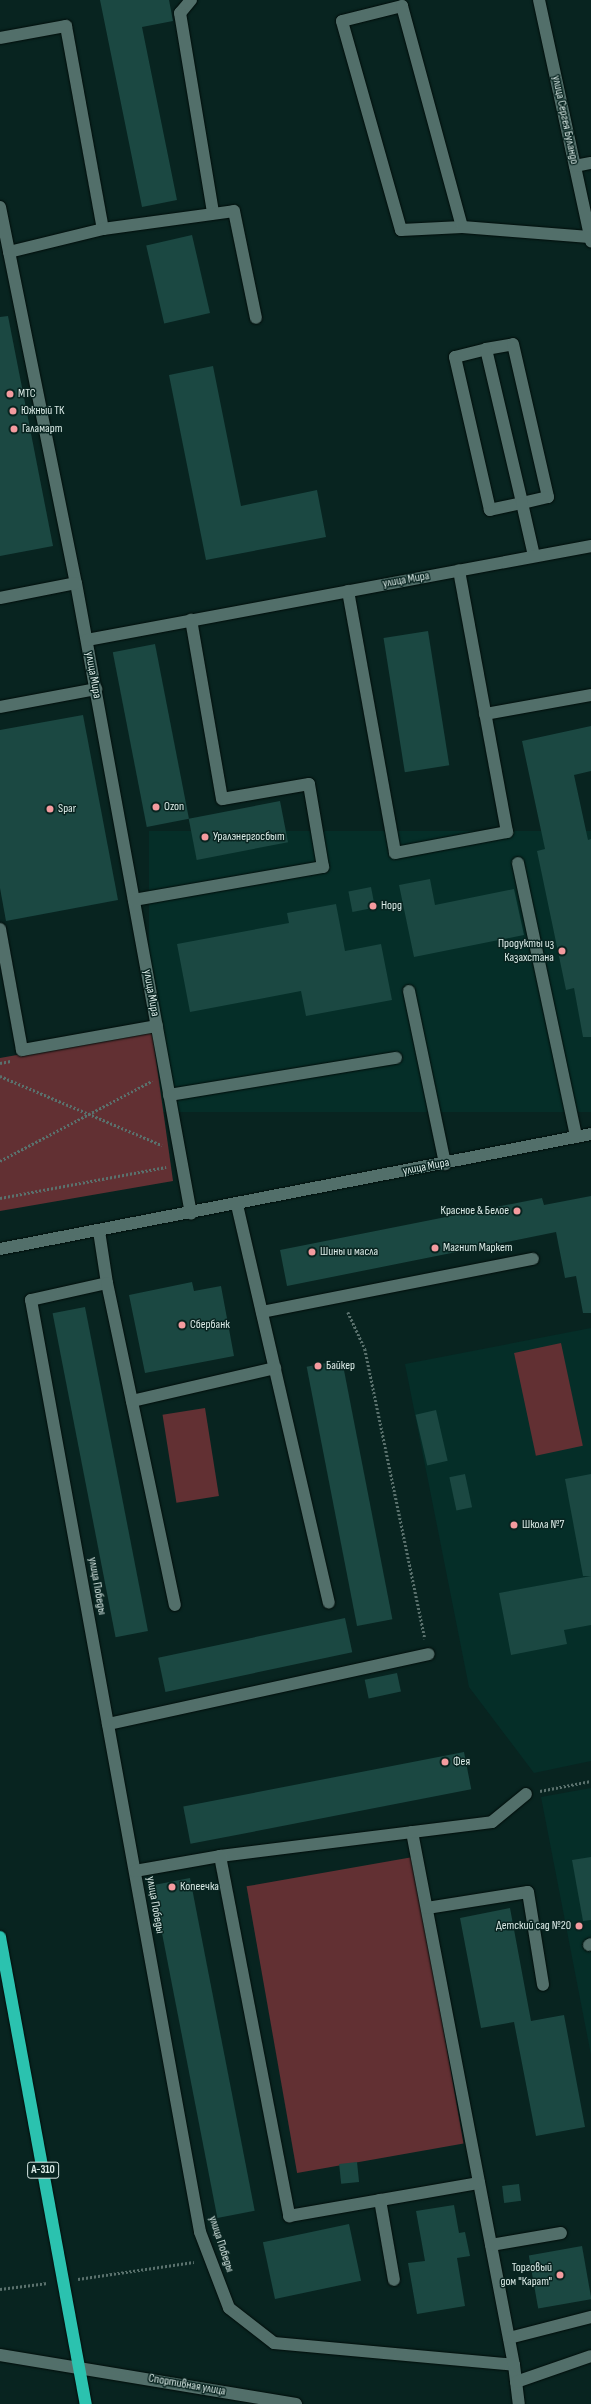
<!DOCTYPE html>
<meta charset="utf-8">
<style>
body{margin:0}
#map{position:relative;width:591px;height:2404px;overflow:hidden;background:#082420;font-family:"Sofia Sans Condensed",sans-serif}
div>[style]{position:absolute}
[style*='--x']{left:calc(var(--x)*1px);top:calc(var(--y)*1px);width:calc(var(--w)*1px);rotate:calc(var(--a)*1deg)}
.built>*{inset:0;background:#052e28;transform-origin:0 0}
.green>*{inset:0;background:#623033;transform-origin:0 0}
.building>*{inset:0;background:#1b4842;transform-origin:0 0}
.path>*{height:2.5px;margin-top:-1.25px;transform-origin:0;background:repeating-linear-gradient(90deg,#5a716d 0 2px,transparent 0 4px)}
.roads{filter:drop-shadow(0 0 1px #000d0a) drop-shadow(0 0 1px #000d0a)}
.minor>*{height:12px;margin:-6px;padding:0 6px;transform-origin:6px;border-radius:6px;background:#526f6a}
.highway>*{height:12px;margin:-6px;padding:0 6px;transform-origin:6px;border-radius:6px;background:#2bc2af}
.dots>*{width:11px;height:11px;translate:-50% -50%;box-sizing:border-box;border:2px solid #082420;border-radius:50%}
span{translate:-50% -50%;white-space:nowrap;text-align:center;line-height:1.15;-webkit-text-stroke:3px #082420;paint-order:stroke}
.shield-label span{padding:1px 3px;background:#082420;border:1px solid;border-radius:3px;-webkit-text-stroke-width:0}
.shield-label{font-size:11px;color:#dbebe7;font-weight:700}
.street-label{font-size:12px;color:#dbebe7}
.poi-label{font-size:12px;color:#dbebe7}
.left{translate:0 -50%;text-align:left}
.right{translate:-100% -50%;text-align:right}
</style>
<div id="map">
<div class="built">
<div style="left:591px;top:831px;width:281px;height:442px;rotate:90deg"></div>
<div style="clip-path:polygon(591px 1328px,591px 1761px,534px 1773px,469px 1687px,405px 1364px)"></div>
<div style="clip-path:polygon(591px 1788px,591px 2055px,541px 1797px)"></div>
</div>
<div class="green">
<div style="clip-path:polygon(152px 1031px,173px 1181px,0 1211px,0 1058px)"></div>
<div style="left:561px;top:1343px;width:105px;height:48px;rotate:78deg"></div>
<div style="left:205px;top:1408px;width:89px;height:43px;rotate:81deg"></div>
<div style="left:413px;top:1857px;width:291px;height:169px;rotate:80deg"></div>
</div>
<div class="building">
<div style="clip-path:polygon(100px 0,169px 0,173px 21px,142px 27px,177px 200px,142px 207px)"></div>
<div style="left:192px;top:235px;width:80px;height:47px;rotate:77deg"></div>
<div style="clip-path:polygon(8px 316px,53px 546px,0 556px,0 317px)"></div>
<div style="clip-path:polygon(213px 366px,241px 506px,317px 490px,326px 537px,206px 560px,169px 375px)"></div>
<div style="left:428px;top:631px;width:136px;height:45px;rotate:81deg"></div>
<div style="left:155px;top:644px;width:178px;height:43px;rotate:79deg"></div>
<div style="clip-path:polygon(83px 715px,118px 900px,6px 921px,0 888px,0 730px)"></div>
<div style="clip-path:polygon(591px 726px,591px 771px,574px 775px,588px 840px,591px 839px,591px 1037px,583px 1037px,574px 988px,566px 990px,537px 851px,545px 849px,522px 741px)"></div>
<div style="left:280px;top:801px;width:42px;height:93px;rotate:79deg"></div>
<div style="clip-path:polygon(430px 879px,435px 905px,514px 889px,524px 935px,414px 957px,399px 885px)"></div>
<div style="left:371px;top:887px;width:21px;height:23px;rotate:79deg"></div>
<div style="clip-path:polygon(336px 904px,345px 951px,381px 944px,392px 1000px,306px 1016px,301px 991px,190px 1012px,177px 944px,289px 923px,287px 913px)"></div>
<div style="clip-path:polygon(591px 1196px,591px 1313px,583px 1313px,576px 1276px,565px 1278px,556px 1232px,287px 1286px,280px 1250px,542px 1198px,544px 1205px)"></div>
<div style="clip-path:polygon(192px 1282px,194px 1291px,221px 1286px,234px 1356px,145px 1373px,129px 1295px)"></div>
<div style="left:85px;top:1307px;width:330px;height:33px;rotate:79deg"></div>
<div style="left:342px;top:1360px;width:264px;height:36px;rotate:79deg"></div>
<div style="left:436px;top:1410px;width:52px;height:21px;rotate:77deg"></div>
<div style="left:465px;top:1474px;width:34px;height:16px;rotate:78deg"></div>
<div style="clip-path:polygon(591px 1474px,591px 1576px,583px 1576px,565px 1479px)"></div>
<div style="clip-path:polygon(591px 1576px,591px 1625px,564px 1630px,567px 1644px,511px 1655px,499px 1593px)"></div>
<div style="left:345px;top:1618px;width:35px;height:191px;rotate:78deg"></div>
<div style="left:397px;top:1673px;width:19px;height:33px;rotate:78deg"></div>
<div style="left:464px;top:1752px;width:38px;height:286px;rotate:79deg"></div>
<div style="clip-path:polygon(591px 1857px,591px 1920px,583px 1921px,572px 1860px)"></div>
<div style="left:190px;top:1878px;width:339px;height:38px;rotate:79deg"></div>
<div style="clip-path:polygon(510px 1908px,531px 2021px,564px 2015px,585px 2127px,536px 2136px,514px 2022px,481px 2028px,460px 1918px)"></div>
<div style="left:357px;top:2162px;width:20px;height:18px;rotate:84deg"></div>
<div style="left:519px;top:2184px;width:17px;height:17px;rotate:83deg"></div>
<div style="clip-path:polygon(454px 2205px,459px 2233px,465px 2232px,470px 2256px,457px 2258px,465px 2306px,417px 2314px,408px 2263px,425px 2261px,416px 2211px)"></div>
<div style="left:349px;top:2224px;width:58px;height:88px;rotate:78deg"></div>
<div style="left:582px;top:2246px;width:54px;height:54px;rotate:80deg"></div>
</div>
<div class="path">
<div style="--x:0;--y:1063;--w:11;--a:-10"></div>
<div style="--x:0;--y:1076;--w:176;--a:23.1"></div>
<div style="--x:0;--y:1161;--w:172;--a:-27.8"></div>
<div style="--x:0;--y:1198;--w:169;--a:-10.6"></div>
<div style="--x:348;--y:1312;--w:41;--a:65.3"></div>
<div style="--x:365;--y:1349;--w:296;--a:78.3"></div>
<div style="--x:540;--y:1791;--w:52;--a:-11.1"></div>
<div style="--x:78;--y:2279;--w:117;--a:-8.3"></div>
<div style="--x:0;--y:2289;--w:48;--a:-7.1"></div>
</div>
<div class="roads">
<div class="minor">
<div style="--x:191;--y:0;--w:17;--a:130"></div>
<div style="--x:180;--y:13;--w:203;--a:80.6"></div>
<div style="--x:539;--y:0;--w:247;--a:77.8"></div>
<div style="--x:0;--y:38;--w:67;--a:-10.3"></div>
<div style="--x:66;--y:26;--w:206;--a:79.7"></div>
<div style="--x:575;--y:166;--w:16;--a:-11"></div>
<div style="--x:0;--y:207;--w:384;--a:78.6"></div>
<div style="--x:76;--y:583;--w:641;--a:79.67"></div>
<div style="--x:462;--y:227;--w:61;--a:177.2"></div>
<div style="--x:401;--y:230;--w:217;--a:-105.8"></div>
<div style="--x:342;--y:21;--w:62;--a:-14"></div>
<div style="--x:402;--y:6;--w:229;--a:74.8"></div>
<div style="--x:462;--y:227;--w:128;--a:4.5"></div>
<div style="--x:9;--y:252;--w:97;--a:-13.7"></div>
<div style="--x:103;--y:229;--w:132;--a:-7.8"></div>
<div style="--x:234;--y:211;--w:109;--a:78.4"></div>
<div style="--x:486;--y:349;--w:27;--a:-10"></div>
<div style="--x:513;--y:344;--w:157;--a:77.1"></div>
<div style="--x:548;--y:497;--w:27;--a:167"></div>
<div style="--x:522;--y:503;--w:33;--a:168"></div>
<div style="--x:490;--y:510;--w:157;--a:-102.9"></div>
<div style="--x:455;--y:357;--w:32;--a:-14"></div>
<div style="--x:486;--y:349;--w:158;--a:76.8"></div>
<div style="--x:522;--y:503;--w:54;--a:77.2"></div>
<div style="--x:348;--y:591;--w:266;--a:79.8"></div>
<div style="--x:395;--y:853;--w:114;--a:-10.6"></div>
<div style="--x:507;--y:832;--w:266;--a:-100.4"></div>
<div style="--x:0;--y:598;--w:77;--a:-11.2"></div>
<div style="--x:87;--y:640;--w:513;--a:-10.56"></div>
<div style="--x:0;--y:707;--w:98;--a:-10.6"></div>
<div style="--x:485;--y:714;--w:108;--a:-10.2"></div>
<div style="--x:518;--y:863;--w:280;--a:78"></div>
<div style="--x:134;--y:900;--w:192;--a:-9.9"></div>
<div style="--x:323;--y:867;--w:84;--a:-99.6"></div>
<div style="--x:309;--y:784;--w:88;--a:170.2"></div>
<div style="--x:222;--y:799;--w:182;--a:-99.8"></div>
<div style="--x:0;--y:929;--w:123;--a:79.7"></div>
<div style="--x:22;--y:1050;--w:137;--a:-10.1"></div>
<div style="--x:409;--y:991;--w:177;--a:78.2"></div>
<div style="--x:169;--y:1095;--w:230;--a:-9.3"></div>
<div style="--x:237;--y:1205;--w:408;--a:77"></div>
<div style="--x:99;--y:1231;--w:53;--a:81.3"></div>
<div style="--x:107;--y:1283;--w:78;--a:167.4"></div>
<div style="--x:31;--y:1300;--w:947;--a:79.72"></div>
<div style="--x:200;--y:2232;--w:81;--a:69.1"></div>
<div style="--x:229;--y:2308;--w:57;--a:37.9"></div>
<div style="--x:274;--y:2343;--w:241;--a:5.2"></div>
<div style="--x:514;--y:2365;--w:39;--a:83"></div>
<div style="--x:0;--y:1249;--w:602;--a:-11.01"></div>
<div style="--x:107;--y:1283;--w:329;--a:78.1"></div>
<div style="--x:262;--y:1312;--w:276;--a:-11.1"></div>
<div style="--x:132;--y:1401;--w:147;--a:-13"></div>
<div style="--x:108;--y:1724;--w:328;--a:-12.3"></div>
<div style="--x:412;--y:1832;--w:543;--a:79.17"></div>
<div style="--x:220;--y:1856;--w:274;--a:-7.1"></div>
<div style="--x:492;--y:1822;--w:44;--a:-39.5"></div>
<div style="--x:135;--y:1871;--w:86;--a:-10"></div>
<div style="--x:220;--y:1856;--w:367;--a:79.1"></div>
<div style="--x:289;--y:2216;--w:193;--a:-9.9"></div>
<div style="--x:427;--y:1908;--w:102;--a:-9"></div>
<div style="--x:528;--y:1892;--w:94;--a:80.8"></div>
<div style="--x:589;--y:1945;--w:2;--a:-27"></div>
<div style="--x:380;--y:2200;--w:81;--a:80.1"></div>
<div style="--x:491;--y:2245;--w:71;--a:-9.7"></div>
<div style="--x:509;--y:2338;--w:85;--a:-14.4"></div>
<div style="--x:0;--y:2355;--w:300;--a:9.4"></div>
<div style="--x:516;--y:2382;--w:79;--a:-19.1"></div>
</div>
<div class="highway">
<div style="--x:0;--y:1937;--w:475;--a:79.6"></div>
</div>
</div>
<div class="dots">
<div style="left:10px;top:394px;background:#f49b9f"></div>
<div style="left:13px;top:411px;background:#f49b9f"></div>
<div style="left:14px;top:429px;background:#f49b9f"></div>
<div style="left:156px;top:807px;background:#f49b9f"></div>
<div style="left:50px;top:809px;background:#f49b9f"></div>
<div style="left:205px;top:837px;background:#f49b9f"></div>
<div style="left:373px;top:906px;background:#f49b9f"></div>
<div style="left:562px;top:951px;background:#f49b9f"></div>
<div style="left:517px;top:1211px;background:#f49b9f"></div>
<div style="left:435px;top:1248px;background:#f49b9f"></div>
<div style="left:312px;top:1252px;background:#f49b9f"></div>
<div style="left:182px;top:1325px;background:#f49b9f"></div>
<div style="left:318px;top:1366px;background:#f49b9f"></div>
<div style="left:514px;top:1525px;background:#f49b9f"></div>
<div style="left:445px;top:1762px;background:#f49b9f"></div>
<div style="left:172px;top:1887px;background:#f49b9f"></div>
<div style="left:579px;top:1926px;background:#f49b9f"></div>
<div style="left:560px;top:2275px;background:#f49b9f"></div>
</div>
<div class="shield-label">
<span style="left:43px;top:2170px">А-310</span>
</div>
<div class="street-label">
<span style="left:565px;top:120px;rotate:78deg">улица Сергея Буландо</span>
<span style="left:406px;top:580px;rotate:-10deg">улица Мира</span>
<span style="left:93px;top:675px;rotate:80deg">улица Мира</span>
<span style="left:151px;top:993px;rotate:80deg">улица Мира</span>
<span style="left:426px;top:1167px;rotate:-11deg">улица Мира</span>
<span style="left:97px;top:1586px;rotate:80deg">улица Победы</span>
<span style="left:155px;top:1905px;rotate:80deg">улица Победы</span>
<span style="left:221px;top:2244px;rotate:72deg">улица Победы</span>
<span style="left:187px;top:2385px;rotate:10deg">Спортивная улица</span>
</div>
<div class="poi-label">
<span class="left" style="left:18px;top:394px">МТС</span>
<span class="left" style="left:21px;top:411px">Южный ТК</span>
<span class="left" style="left:22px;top:429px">Галамарт</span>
<span class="left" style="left:164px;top:807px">Ozon</span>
<span class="left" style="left:58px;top:809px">Spar</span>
<span class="left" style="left:213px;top:837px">Уралэнергосбыт</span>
<span class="left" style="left:381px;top:906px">Норд</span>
<span class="right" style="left:554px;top:951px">Продукты из<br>Казахстана</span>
<span class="right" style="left:509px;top:1211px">Красное &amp; Белое</span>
<span class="left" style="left:443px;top:1248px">Магнит Маркет</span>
<span class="left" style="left:320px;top:1252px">Шины и масла</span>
<span class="left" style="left:190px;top:1325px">Сбербанк</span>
<span class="left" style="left:326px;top:1366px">Байкер</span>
<span class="left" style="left:522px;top:1525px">Школа №7</span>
<span class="left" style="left:453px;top:1762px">Фея</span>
<span class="left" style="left:180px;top:1887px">Копеечка</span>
<span class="right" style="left:571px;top:1926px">Детский сад №20</span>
<span class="right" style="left:552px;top:2275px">Торговый<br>дом "Карат"</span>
</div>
</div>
